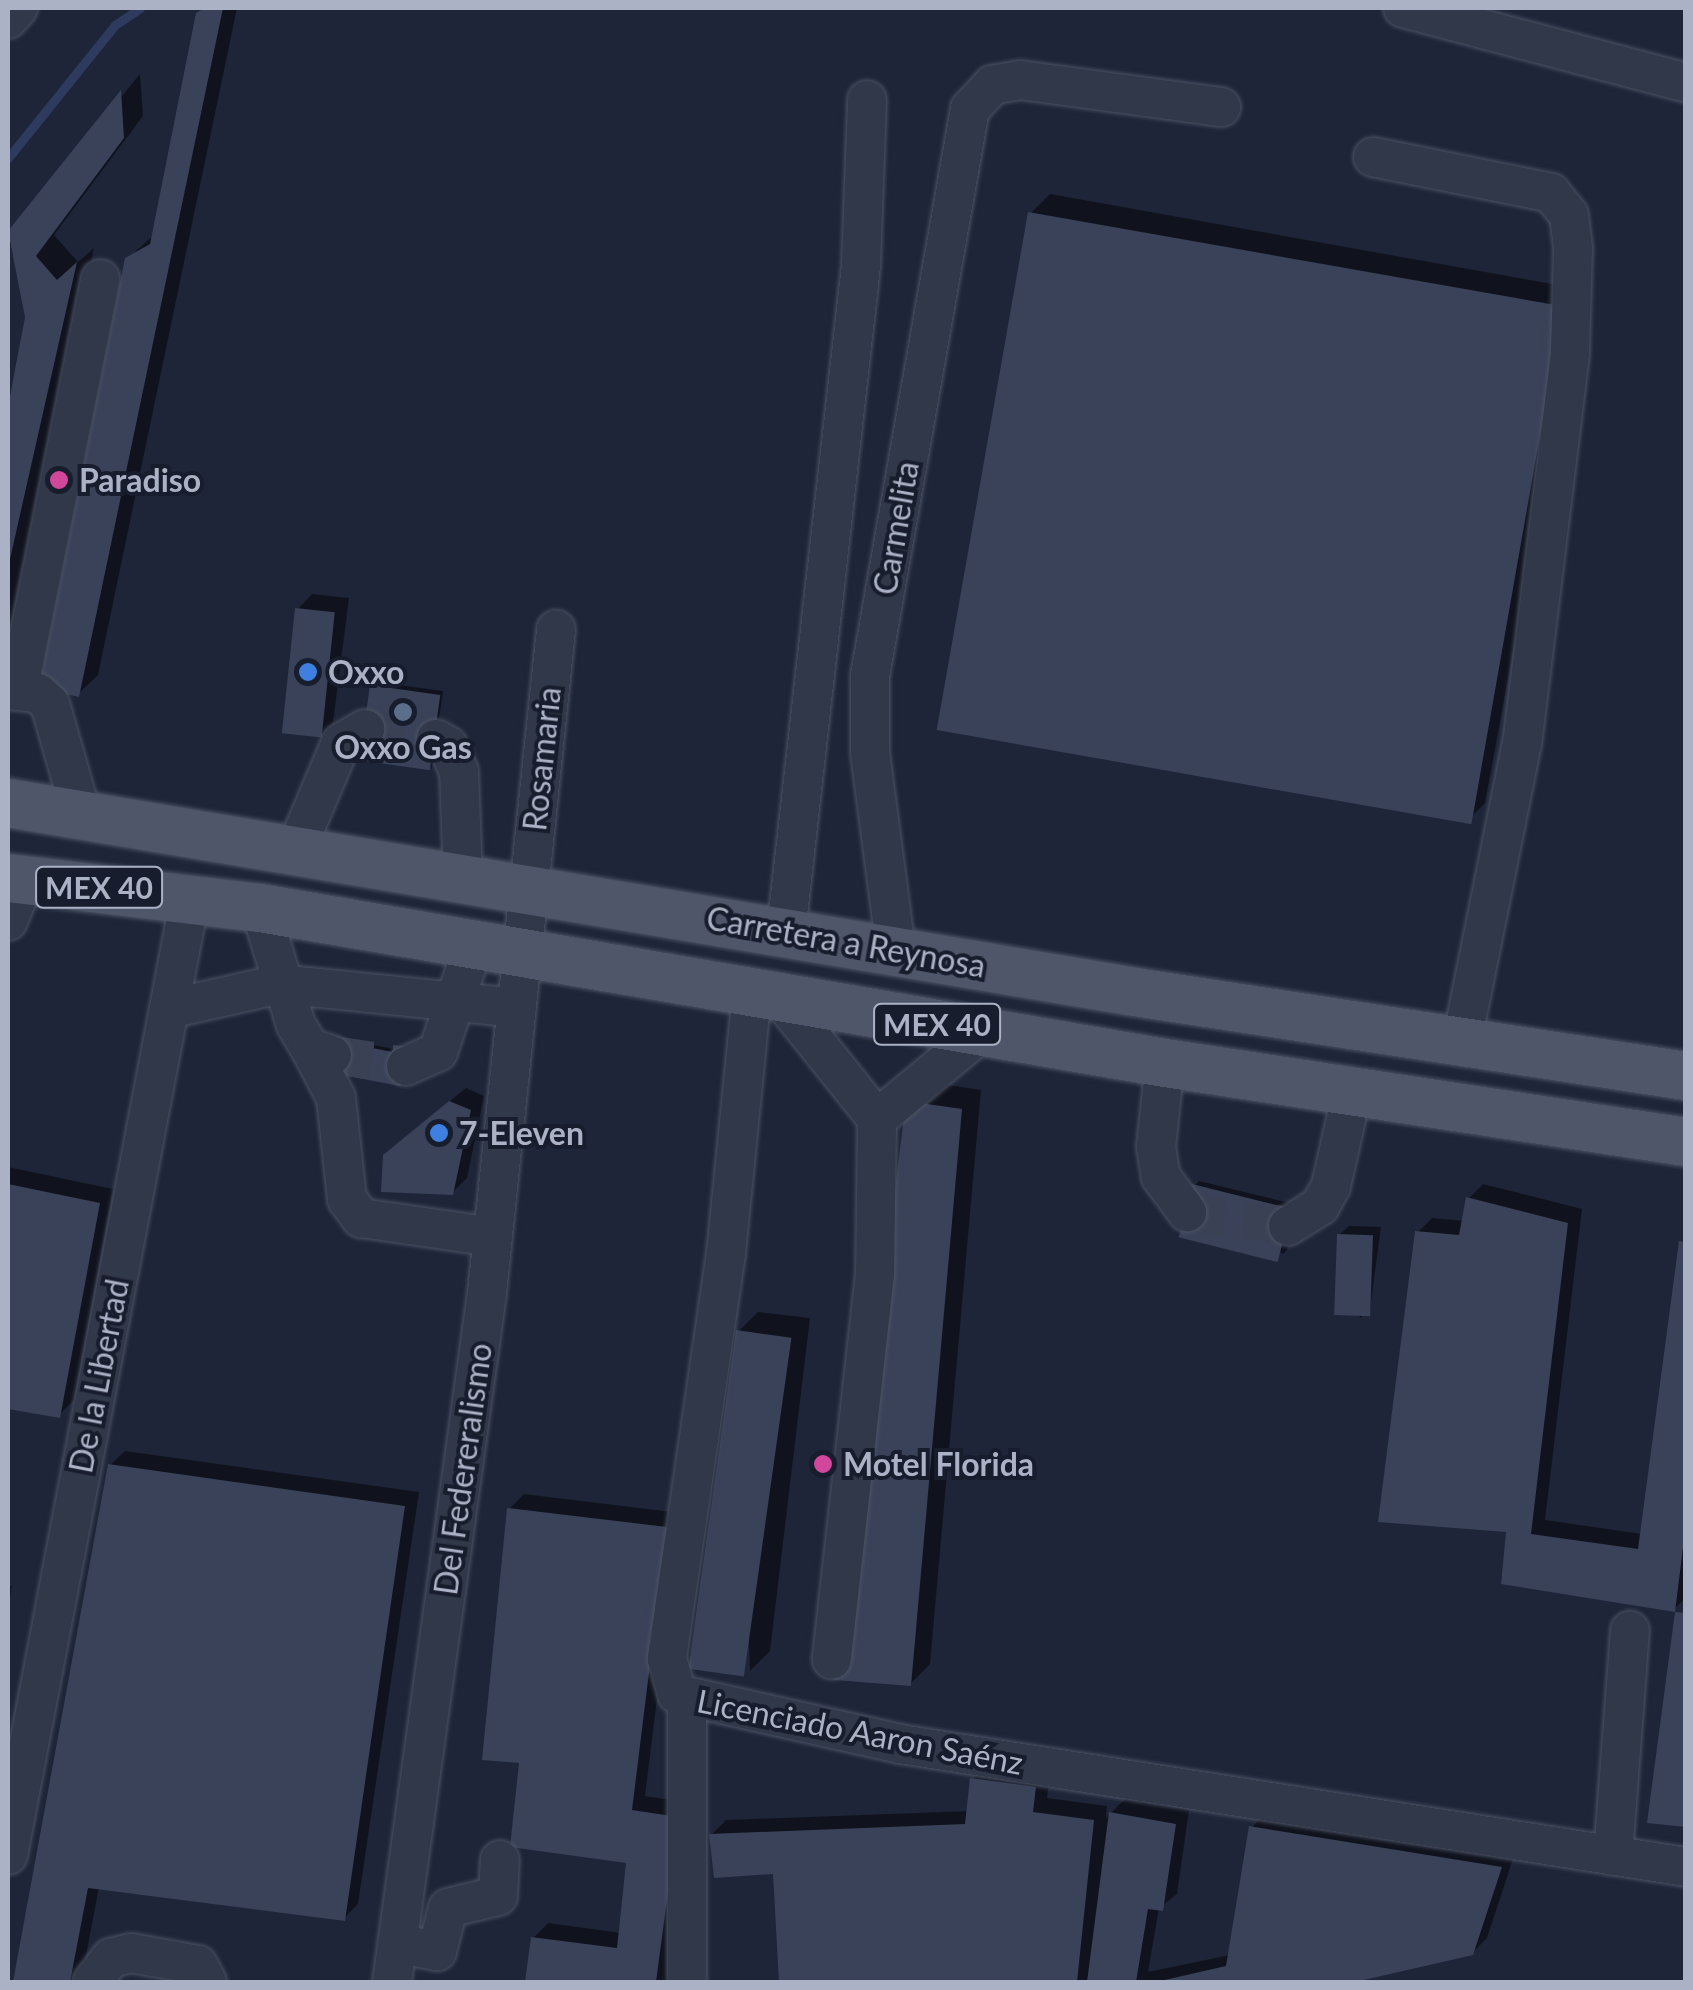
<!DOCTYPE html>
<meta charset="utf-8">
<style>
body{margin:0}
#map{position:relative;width:1693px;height:1990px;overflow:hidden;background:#1e2538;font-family:Lato,sans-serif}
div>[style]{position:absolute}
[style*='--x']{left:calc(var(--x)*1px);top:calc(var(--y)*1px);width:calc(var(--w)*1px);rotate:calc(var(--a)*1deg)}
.shadow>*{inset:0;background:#0007}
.stream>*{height:9px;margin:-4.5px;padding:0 4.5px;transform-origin:4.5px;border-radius:4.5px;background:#2e3b5f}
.building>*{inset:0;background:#394259;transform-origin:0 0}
.minor-tunnel>*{height:38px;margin-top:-19px;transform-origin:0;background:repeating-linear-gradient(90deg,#3a4154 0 38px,transparent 0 57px)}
.roads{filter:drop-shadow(0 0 2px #4c5264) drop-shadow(0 0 2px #4c5264)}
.minor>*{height:38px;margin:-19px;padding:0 19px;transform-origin:19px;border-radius:19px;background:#313849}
.major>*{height:48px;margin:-24px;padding:0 24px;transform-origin:24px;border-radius:24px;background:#4f5669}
.dots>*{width:28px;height:28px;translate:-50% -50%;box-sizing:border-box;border:5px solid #171d2d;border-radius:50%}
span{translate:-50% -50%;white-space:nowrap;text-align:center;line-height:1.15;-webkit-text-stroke:8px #171d2d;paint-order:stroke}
.shield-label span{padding:2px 8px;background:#171d2d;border:2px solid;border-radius:8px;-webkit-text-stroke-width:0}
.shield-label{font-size:30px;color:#abb2c6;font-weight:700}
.poi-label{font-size:32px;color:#abb2c6;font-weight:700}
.left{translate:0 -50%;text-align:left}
.street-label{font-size:32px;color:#abb2c6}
.frame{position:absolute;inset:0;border:10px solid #abb2c6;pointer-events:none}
</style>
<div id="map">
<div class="shadow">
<div style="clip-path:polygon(205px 8px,237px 8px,98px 675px,78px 694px,127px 259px,154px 235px,198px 14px)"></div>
<div style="clip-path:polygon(140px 74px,143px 116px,54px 235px,78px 262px,94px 248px,8px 639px,8px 420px,28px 317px,8px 235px)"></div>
<div style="clip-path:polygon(1050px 194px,1580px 289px,1485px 803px,1466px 822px,1030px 214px)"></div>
<div style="clip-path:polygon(312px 594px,349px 598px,333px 723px,319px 738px,298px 609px)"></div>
<div style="clip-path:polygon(377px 682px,443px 691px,432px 768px,373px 686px)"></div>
<div style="clip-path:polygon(343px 1039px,409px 1052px,403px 1083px,339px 1042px)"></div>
<div style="clip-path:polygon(928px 1082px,981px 1090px,930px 1664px,910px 1684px,909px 1102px)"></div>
<div style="clip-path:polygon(466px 1088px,484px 1096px,467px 1178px,452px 1193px,401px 1141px)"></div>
<div style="clip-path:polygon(8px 1167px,113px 1189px,74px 1400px,59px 1415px,8px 1406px)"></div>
<div style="clip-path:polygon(1199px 1181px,1294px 1204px,1287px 1250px,1283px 1254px,1195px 1185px)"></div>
<div style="clip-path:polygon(1483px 1184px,1582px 1209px,1545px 1520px,1642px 1534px,1686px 1238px,1686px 1598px,1674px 1609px,1509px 1530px,1418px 1232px,1432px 1218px,1465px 1221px,1469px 1198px)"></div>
<div style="clip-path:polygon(1349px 1226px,1381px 1227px,1370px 1309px,1360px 1318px,1339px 1235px)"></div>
<div style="clip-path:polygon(758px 1312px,810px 1318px,770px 1651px,750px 1671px,738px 1332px)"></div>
<div style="clip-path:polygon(125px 1451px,419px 1492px,358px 1904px,344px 1918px,99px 1887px,81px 1982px,16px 1982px,110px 1465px)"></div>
<div style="clip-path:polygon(524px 1494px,680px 1513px,645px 1796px,692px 1803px,668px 1982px,527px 1982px,533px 1938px,548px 1923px,621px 1933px,629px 1861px,522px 1761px,509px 1509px)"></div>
<div style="clip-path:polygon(8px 1585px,12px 1586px,8px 1607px)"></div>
<div style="clip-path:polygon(987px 1765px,1050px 1773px,1047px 1798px,1107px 1806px,1106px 1818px,1126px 1798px,1189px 1810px,1177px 1894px,1159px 1908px,1148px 1972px,1230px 1955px,1252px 1827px,1266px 1813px,1515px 1853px,1487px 1938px,1472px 1953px,1334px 1982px,782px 1982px,776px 1871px,711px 1835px,726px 1820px,969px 1811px,973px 1779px)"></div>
</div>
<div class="stream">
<div style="--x:8;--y:158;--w:171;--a:-51.2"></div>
<div style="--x:115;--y:25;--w:30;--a:-34"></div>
</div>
<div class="building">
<div style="clip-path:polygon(205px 8px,223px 8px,79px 697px,39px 688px,125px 258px,150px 244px,196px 13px)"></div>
<div style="clip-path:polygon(121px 90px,124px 138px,36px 256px,57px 280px,77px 262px,8px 568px,8px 407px,25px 317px,8px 231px)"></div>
<div style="left:1028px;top:212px;width:543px;height:526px;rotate:10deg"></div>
<div style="left:295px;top:608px;width:40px;height:126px;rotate:6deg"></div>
<div style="left:370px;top:685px;width:71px;height:76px;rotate:8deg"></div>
<div style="left:336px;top:1041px;width:72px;height:32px;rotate:11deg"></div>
<div style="clip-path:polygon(449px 1101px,471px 1110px,453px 1195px,381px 1192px,383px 1155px)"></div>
<div style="clip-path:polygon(906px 1101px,962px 1109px,911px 1686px,834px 1680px)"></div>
<div style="clip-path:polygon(8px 1184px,100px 1203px,60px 1418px,8px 1409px)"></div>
<div style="left:1192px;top:1184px;width:102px;height:55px;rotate:14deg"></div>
<div style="clip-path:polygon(1466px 1197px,1568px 1223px,1531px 1534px,1638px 1549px,1679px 1241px,1686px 1242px,1686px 1523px,1675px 1612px,1501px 1584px,1506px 1532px,1378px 1522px,1415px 1231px,1459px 1235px)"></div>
<div style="left:1337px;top:1234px;width:36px;height:81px;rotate:2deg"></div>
<div style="left:736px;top:1330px;width:56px;height:342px;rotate:8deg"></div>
<div style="clip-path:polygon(108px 1464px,405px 1506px,345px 1921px,88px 1888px,70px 1982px,13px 1982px)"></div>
<div style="clip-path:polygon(507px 1508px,667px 1527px,632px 1810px,678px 1817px,656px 1982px,525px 1982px,531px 1937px,617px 1948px,626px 1863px,510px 1847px,519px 1763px,482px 1760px)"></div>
<div style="clip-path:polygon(1675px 1612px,1686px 1613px,1686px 1827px,1647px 1823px)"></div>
<div style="clip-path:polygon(970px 1778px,1036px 1787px,1033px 1812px,1094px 1820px,1077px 1982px,779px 1982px,773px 1874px,714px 1878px,709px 1834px,965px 1824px)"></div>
<div style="clip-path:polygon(1109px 1812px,1176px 1824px,1163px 1911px,1148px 1909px,1136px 1982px,1087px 1982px)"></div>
<div style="clip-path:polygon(1249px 1826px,1502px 1867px,1473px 1955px,1355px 1982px,1156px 1982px,1226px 1966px)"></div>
</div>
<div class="minor-tunnel">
<div style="--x:365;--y:729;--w:72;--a:8"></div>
<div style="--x:334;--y:1055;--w:73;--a:8.7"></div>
<div style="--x:1187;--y:1212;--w:102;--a:7.9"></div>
</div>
<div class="roads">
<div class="minor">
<div style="--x:1403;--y:8;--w:293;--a:14.8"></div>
<div style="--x:8;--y:19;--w:15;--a:-48"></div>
<div style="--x:1373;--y:157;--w:182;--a:11.4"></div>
<div style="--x:1551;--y:193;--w:28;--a:51"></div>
<div style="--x:1569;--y:215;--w:35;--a:83"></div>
<div style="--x:1573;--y:250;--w:104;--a:91.7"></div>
<div style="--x:1570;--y:354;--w:392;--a:97"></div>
<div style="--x:1522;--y:743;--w:304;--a:101.4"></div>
<div style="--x:8;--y:690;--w:30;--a:6"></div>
<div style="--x:38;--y:693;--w:16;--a:43"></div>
<div style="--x:50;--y:704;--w:112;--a:74"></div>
<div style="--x:18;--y:691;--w:420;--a:-78.7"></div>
<div style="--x:436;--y:739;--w:14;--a:30"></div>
<div style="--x:448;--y:746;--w:28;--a:67"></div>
<div style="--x:459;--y:772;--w:105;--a:87.8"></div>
<div style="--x:297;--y:847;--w:113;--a:-67.1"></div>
<div style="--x:341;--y:743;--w:28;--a:-30"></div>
<div style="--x:260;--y:908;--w:122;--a:72.9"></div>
<div style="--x:296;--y:1025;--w:27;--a:59"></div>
<div style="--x:310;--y:1048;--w:23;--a:18"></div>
<div style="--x:8;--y:921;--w:45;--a:-68"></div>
<div style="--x:786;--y:932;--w:671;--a:-83.58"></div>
<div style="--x:861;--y:265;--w:165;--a:-87.9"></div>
<div style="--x:896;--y:950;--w:200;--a:-97.5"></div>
<div style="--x:870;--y:752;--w:76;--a:-90"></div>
<div style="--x:870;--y:676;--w:576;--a:-80"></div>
<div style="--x:970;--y:109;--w:33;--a:-47"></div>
<div style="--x:992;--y:85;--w:28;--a:-10"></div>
<div style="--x:1020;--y:80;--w:203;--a:7.7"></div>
<div style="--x:752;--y:993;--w:261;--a:95.7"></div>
<div style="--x:726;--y:1253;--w:410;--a:98.3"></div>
<div style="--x:667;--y:1659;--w:36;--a:74"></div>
<div style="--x:677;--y:1694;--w:229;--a:12.6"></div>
<div style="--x:900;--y:1744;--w:796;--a:8.89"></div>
<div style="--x:781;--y:999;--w:154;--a:51.3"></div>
<div style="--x:877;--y:1119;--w:155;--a:90.7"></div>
<div style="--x:875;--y:1274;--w:388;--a:96.4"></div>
<div style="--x:169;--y:1009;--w:114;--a:-12.7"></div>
<div style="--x:280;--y:984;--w:238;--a:5.8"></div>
<div style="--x:310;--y:1048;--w:56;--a:62.5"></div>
<div style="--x:336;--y:1098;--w:102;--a:83.8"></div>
<div style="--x:347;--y:1199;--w:24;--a:54"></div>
<div style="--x:361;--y:1218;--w:133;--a:8.2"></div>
<div style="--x:1165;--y:1063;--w:84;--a:96.1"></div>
<div style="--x:1156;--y:1147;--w:30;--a:81"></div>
<div style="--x:1161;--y:1177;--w:44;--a:53.4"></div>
<div style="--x:406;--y:1066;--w:35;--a:-24"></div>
<div style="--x:438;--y:1052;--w:111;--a:-71.6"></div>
<div style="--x:877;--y:1119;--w:138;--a:-39.7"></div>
<div style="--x:1288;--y:1226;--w:38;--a:-32"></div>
<div style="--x:1320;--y:1206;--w:23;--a:-61"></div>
<div style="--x:1331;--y:1186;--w:96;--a:-77.4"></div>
<div style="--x:8;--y:1855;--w:974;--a:-79.23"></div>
<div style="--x:1613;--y:1856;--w:226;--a:-85.7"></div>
<div style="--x:398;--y:1943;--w:40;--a:12"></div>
<div style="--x:437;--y:1951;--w:44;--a:-75.7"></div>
<div style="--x:448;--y:1908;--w:51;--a:-13.5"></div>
<div style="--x:498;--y:1896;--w:36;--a:-87"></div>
<div style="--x:687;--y:1979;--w:280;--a:-90"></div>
<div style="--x:92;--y:1982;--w:31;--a:-52"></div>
<div style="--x:111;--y:1958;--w:21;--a:-14"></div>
<div style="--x:131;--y:1953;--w:68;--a:10.2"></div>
<div style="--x:198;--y:1965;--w:19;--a:62"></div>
<div style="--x:392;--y:1982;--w:696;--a:-82.15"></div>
<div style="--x:487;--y:1293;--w:667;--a:-84.06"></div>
</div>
<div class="major">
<div style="--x:8;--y:803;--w:1143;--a:9.52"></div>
<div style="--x:1135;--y:992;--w:557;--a:8.67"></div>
<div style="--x:8;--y:878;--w:254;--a:6.8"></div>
<div style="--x:260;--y:908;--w:918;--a:9.72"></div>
<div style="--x:1165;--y:1063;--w:527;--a:8.62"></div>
</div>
</div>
<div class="dots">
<div style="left:59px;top:480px;background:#d1479c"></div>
<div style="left:308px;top:672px;background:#3f7fe0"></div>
<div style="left:403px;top:712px;background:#5c6f8a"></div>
<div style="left:439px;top:1133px;background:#3f7fe0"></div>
<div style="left:823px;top:1464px;background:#d1479c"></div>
</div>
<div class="shield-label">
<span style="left:99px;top:887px">MEX 40</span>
<span style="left:937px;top:1024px">MEX 40</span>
</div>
<div class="poi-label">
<span class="left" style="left:79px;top:480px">Paradiso</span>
<span class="left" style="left:328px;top:672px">Oxxo</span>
<span style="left:403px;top:747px">Oxxo Gas</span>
<span class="left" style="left:459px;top:1133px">7-Eleven</span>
<span class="left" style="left:843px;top:1464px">Motel Florida</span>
</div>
<div class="street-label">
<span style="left:896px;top:528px;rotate:-80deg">Carmelita</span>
<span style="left:542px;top:759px;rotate:-84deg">Rosamaria</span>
<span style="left:846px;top:942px;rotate:10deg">Carretera a Reynosa</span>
<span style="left:99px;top:1376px;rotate:-79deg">De la Libertad</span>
<span style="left:463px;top:1469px;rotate:-82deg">Del Federeralismo</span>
<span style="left:860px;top:1732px;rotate:11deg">Licenciado Aaron Saénz</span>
</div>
<div class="frame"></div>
</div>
